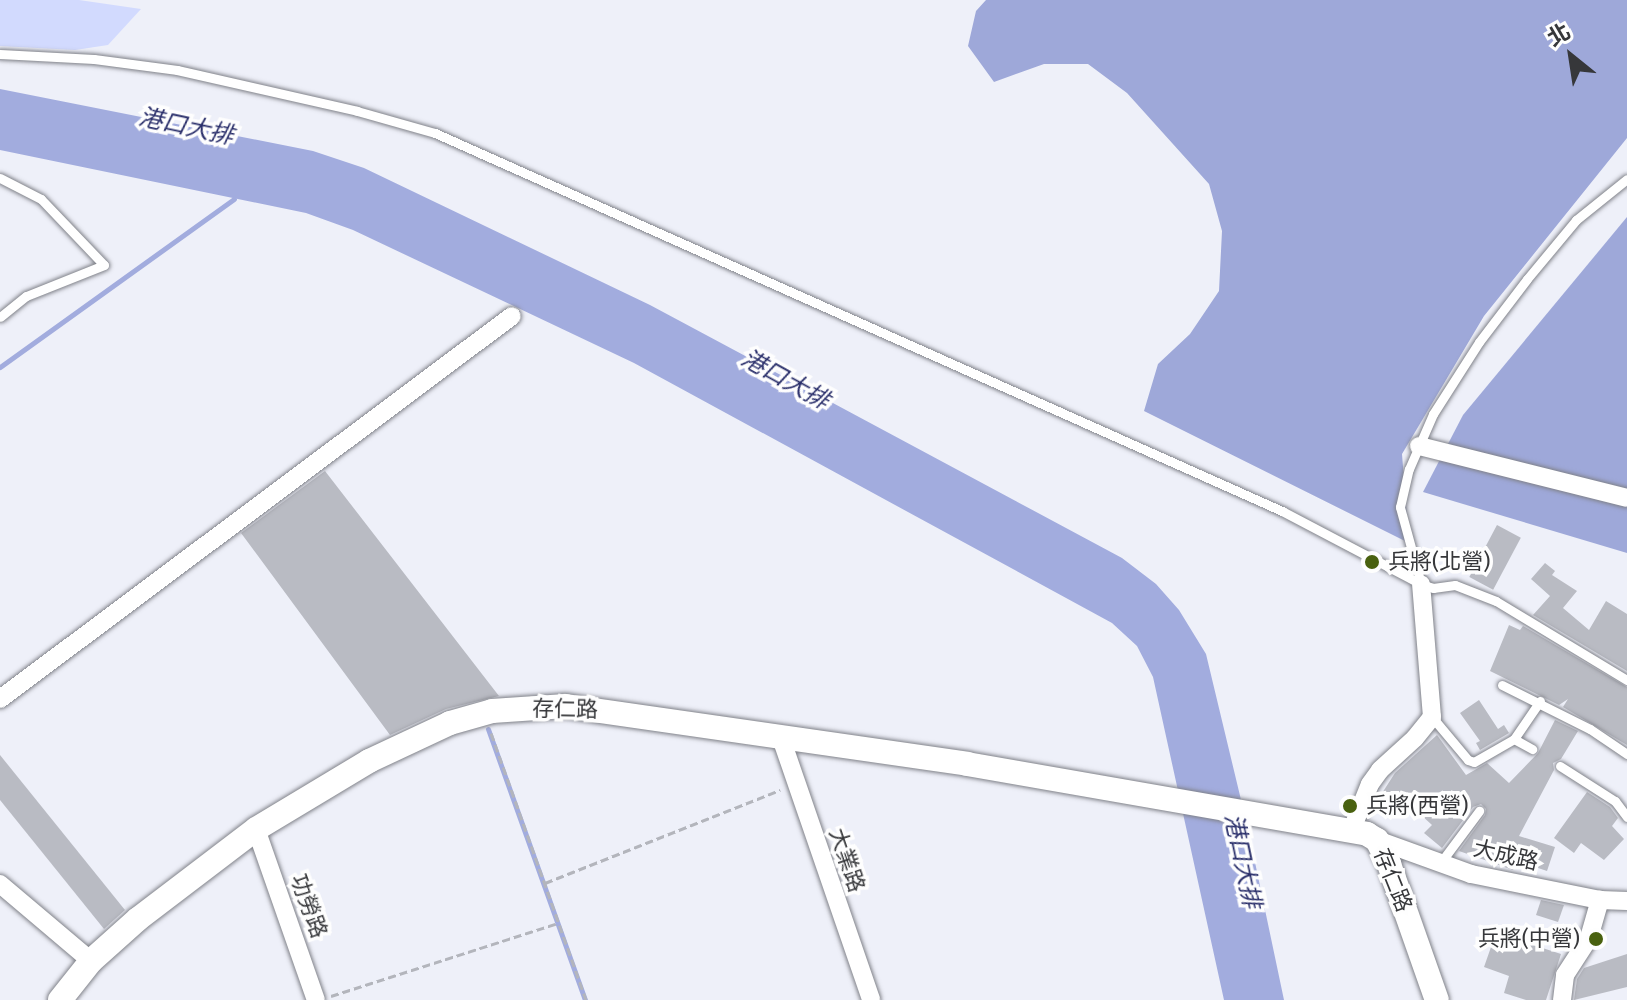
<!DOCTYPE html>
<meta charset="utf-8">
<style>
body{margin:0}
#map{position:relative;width:1627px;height:1000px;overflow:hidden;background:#eef0f9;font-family:"Fira Sans","Noto Sans TC",sans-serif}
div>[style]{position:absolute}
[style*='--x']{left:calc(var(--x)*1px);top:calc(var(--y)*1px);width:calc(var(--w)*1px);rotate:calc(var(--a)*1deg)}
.green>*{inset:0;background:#d2dafe}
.forest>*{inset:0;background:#9ea8d9}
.water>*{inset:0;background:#a2acde}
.stream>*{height:5px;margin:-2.5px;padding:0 2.5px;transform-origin:2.5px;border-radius:2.5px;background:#a2acde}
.building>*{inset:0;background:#b9bbc3;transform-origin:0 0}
.path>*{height:3px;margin-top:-1.5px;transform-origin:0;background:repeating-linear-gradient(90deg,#b3b5bc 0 8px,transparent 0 12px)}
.roads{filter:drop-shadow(0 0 2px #808289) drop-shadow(0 0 2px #808289)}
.lane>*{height:9px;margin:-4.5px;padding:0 4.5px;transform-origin:4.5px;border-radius:4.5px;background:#fff}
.street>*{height:18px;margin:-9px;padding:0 9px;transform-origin:9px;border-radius:9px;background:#fff}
.secondary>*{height:24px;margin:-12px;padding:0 12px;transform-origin:12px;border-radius:12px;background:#fff}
.dots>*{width:22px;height:22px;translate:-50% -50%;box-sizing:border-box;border:4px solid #fefefe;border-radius:50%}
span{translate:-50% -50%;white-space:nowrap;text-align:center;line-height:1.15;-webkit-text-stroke:7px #fefefe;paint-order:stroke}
.poi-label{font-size:22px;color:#36373a}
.left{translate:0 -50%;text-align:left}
.right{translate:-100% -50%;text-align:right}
.street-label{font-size:22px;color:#36373a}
.water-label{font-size:24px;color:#292e6a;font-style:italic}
.north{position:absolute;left:1531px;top:16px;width:80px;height:80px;-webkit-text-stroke:6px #fefefe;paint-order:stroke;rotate:330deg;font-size:22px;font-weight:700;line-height:32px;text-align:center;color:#36373a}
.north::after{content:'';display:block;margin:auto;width:28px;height:36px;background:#36373a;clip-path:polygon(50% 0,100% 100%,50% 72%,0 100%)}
</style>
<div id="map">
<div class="green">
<div style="clip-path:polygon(0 0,79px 0,141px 9px,108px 45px,75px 50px,0 46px)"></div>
</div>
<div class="forest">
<div style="clip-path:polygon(986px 0,1627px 0,1627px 138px,1484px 316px,1402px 454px,1409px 543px,1144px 411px,1158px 364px,1190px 334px,1219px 291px,1222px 231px,1209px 184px,1127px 93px,1088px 64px,1044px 64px,994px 82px,968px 46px,976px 11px)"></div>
<div style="clip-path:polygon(1627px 217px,1627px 553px,1423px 492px,1463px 415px)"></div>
</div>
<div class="water">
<div style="clip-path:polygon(0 89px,313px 151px,364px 168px,650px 305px,1122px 558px,1156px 584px,1179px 610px,1206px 654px,1248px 829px,1284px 1000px,1224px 1000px,1153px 677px,1137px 646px,1112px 623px,634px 363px,353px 230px,306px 213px,0 150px)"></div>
</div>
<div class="stream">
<div style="--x:0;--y:367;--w:288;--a:-35.7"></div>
<div style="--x:488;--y:729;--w:288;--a:70.3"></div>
</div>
<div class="building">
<div style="clip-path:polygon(325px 471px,499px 696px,446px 709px,390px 735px,241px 533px)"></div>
<div style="left:1497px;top:525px;width:27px;height:59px;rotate:28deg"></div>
<div style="clip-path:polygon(1545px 563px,1555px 571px,1552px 575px,1577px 591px,1563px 608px,1589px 630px,1606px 601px,1627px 614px,1627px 671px,1533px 615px,1550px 596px,1531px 579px)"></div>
<div style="clip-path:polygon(1509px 625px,1520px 630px,1523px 626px,1627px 687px,1627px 745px,1563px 707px,1568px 699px,1559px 705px,1490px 671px)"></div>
<div style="clip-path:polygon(1479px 700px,1498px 729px,1504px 725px,1509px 733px,1480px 750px,1476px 743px,1480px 741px,1460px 713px)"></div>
<div style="clip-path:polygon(1555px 720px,1578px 731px,1561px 759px,1553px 763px,1554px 770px,1519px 836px,1555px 847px,1547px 871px,1517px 861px,1513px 870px,1459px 851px,1485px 815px,1486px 809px,1481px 804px,1473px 807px,1442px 848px,1424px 833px,1432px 825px,1397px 793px,1382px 810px,1375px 804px,1395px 773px,1437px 735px,1466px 775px,1487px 763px,1509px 783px,1538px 753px)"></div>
<div style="clip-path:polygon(0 755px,125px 910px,104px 929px,0 800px)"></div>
<div style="clip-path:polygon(1587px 792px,1610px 807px,1618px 818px,1612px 826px,1624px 839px,1604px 860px,1581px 843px,1574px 853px,1554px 838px)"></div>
<div style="clip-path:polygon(1541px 900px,1564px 905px,1558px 922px,1536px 915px)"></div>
<div style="clip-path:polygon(1497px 930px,1513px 935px,1512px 938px,1561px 954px,1546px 1000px,1526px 1000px,1504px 993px,1509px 976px,1484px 967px)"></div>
<div style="clip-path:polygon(1627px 954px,1627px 987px,1574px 1000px,1577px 979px,1584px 968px)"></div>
</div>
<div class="path">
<div style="--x:491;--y:733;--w:283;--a:70.4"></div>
<div style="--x:545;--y:883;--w:253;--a:-21.6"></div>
<div style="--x:331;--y:996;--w:239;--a:-17.8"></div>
</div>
<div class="roads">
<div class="lane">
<div style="--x:0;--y:54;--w:94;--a:3"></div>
<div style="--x:94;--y:59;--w:84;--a:7.5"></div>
<div style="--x:177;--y:70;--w:185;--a:12.8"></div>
<div style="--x:357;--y:111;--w:81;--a:15.8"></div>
<div style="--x:435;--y:133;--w:928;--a:24.05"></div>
<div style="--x:1282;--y:511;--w:157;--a:27.7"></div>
<div style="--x:1421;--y:584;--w:13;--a:18"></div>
<div style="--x:1433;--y:588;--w:22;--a:-8"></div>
<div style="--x:1455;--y:585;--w:44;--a:21.3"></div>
<div style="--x:1496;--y:601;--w:153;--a:31.1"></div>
<div style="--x:0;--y:178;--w:46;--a:27.1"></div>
<div style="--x:41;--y:199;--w:91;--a:46.3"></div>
<div style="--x:104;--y:265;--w:84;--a:158.3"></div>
<div style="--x:26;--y:296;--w:33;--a:141"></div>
<div style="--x:1421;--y:584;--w:80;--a:-105.3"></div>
<div style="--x:1400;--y:507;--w:39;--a:-77"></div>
<div style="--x:1409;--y:469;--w:60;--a:-66.4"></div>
<div style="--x:1433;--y:414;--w:85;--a:-57.4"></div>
<div style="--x:1479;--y:342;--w:79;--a:-52.7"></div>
<div style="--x:1527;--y:279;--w:77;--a:-50.3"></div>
<div style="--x:1576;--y:220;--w:65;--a:-38.8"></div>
<div style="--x:1502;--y:685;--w:98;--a:26.6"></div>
<div style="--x:1590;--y:729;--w:45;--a:34"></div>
<div style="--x:1432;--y:717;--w:56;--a:50.1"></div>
<div style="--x:1468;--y:760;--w:6;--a:18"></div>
<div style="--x:1474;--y:762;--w:46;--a:-29.9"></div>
<div style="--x:1514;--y:739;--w:46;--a:-55.6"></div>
<div style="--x:1514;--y:739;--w:21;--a:29"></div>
<div style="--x:1560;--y:766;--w:65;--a:32.5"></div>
<div style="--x:1615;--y:801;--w:20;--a:53"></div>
<div style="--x:1441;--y:862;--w:64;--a:-53.3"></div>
</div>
<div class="street">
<div style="--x:1419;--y:446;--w:214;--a:14"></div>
<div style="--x:0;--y:699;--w:639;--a:-36.8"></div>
<div style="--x:780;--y:735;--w:280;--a:71"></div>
<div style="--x:256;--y:829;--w:181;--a:70.7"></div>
<div style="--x:1352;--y:829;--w:48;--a:-68.2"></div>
<div style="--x:1370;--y:784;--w:17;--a:-54"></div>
<div style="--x:1380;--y:770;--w:47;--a:-42.4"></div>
<div style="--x:1415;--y:738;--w:27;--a:-51"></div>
<div style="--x:1432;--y:717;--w:133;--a:-94.7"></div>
<div style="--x:1377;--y:840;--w:100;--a:19.9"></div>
<div style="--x:1471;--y:874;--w:132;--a:11.4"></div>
<div style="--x:1600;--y:900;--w:27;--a:2"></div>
<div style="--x:0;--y:884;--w:119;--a:40.2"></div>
<div style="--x:1562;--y:1000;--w:25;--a:-83"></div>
<div style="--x:1565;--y:975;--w:44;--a:-57"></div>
<div style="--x:1589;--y:938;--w:40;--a:-74"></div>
</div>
<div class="secondary">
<div style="--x:60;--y:1000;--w:50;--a:-51.5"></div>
<div style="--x:91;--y:961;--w:63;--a:-41.8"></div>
<div style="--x:138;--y:919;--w:148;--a:-37.3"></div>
<div style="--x:256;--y:829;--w:132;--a:-31"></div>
<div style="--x:369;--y:761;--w:89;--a:-25.1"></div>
<div style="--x:450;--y:723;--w:44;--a:-15.9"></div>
<div style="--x:492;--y:711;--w:74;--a:-3.9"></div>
<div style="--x:566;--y:706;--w:405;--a:8.2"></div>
<div style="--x:967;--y:764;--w:406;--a:9.9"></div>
<div style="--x:1367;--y:834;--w:12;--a:31"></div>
<div style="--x:1377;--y:840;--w:27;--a:63"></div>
<div style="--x:1389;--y:864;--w:144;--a:70.6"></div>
</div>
</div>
<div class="dots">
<div style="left:1372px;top:562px;background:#49610f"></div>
<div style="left:1350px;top:806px;background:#49610f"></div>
<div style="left:1596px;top:939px;background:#49610f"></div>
</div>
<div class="poi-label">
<span class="left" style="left:1388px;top:562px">兵將(北營)</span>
<span class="left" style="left:1366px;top:806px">兵將(西營)</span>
<span class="right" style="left:1580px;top:939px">兵將(中營)</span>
</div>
<div class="street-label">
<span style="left:565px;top:709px;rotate:1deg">存仁路</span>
<span style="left:1506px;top:855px;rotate:13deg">大成路</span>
<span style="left:847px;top:860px;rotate:71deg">大業路</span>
<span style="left:1393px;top:880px;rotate:68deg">存仁路</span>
<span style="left:309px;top:906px;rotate:70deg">功勞路</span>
</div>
<div class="water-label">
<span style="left:186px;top:127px;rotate:12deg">港口大排</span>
<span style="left:785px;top:380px;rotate:29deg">港口大排</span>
<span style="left:1242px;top:861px;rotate:78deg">港口大排</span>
</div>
<div class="north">北</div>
</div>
